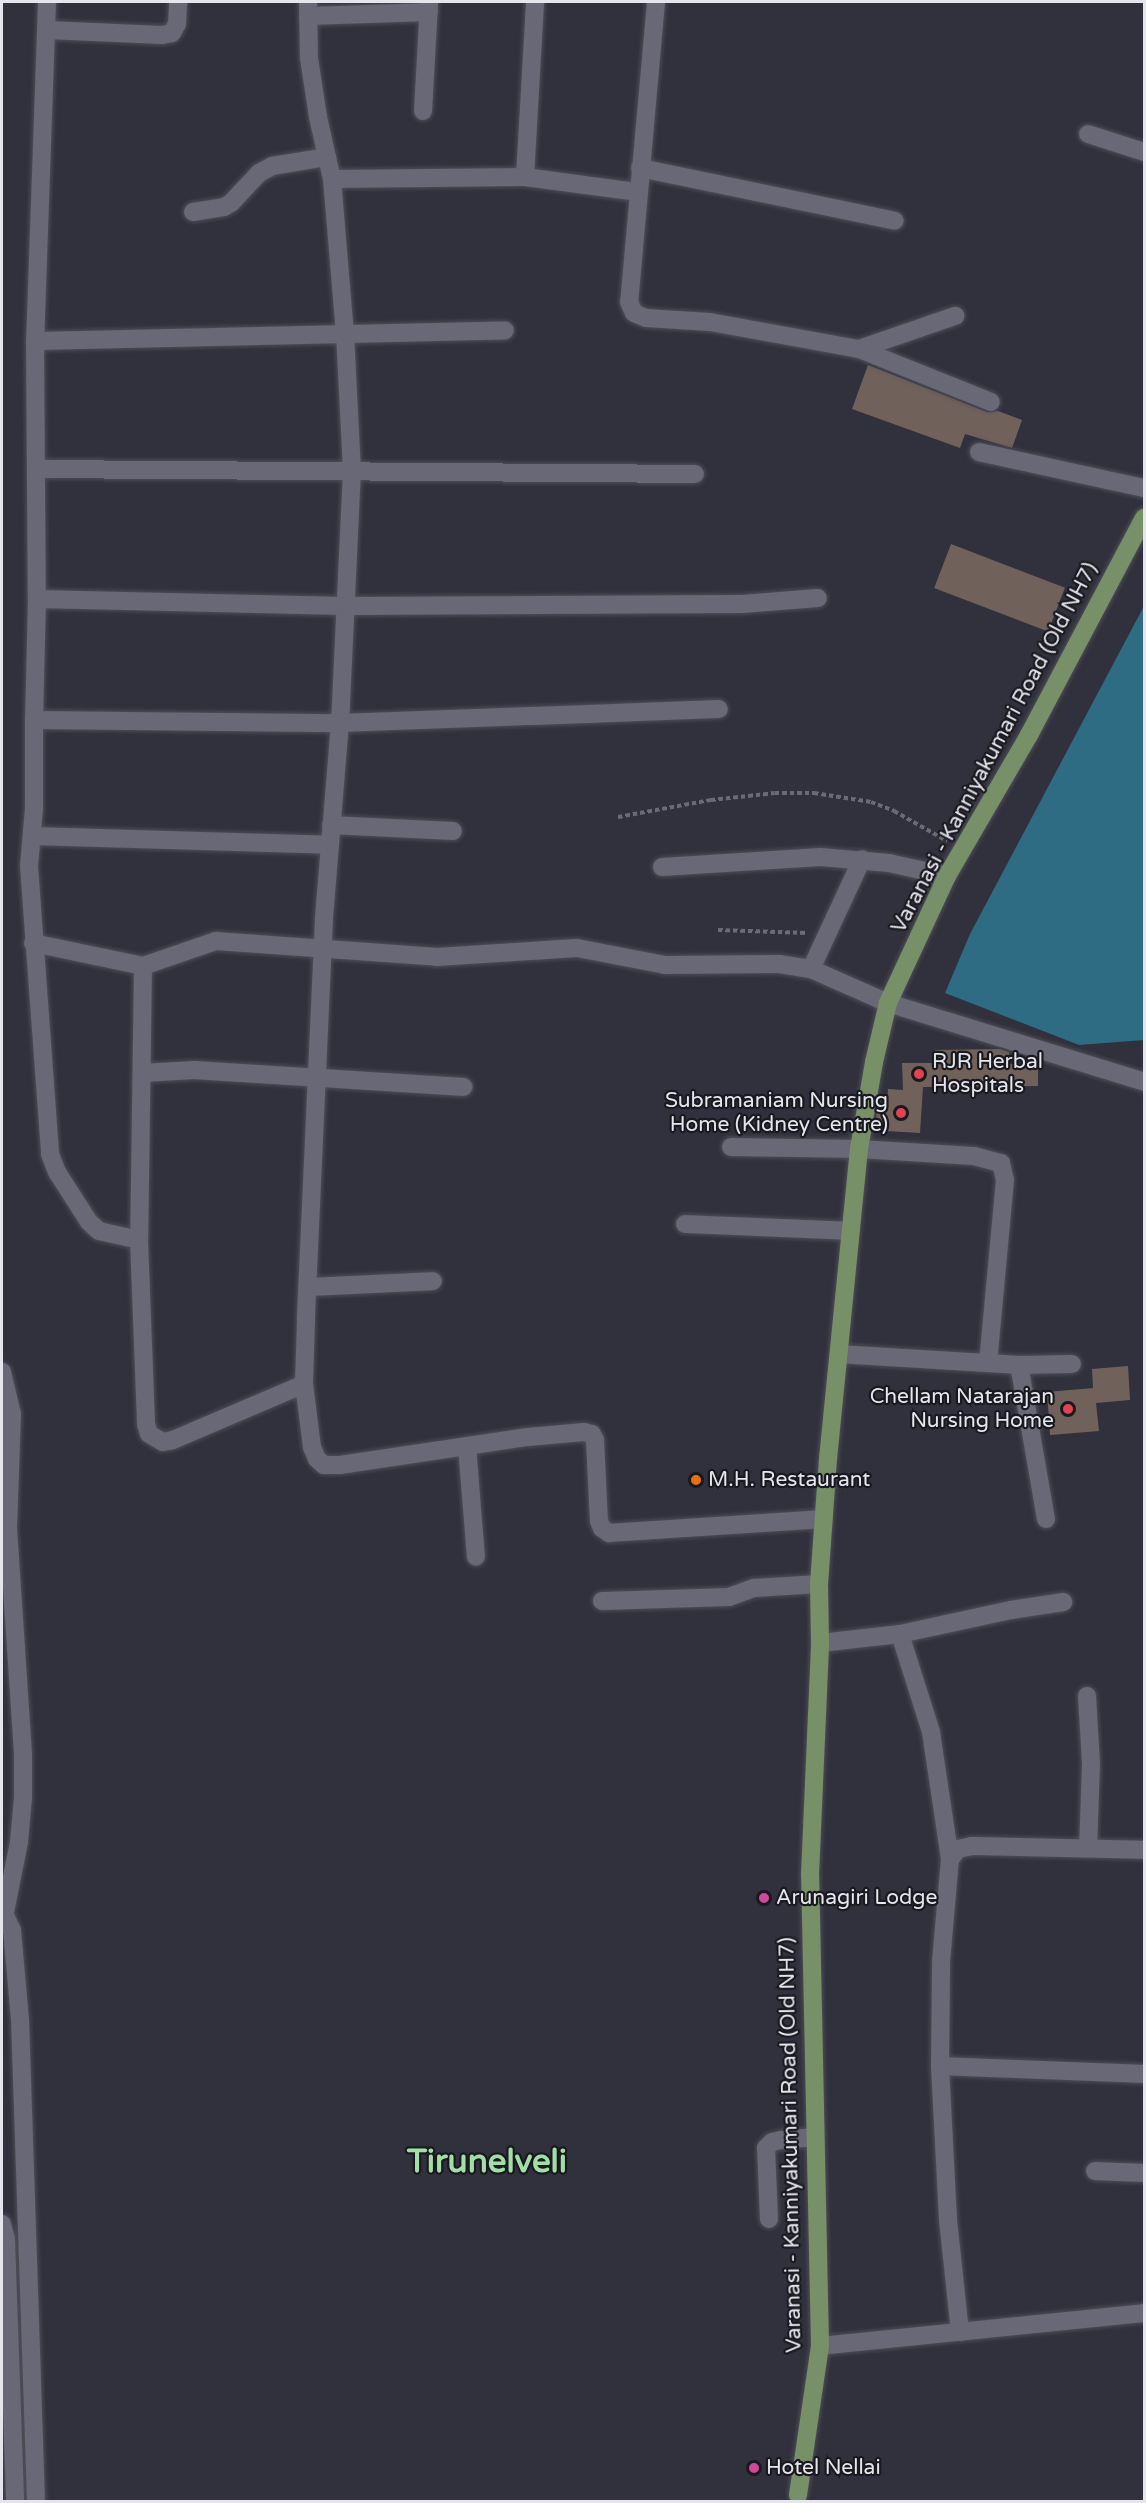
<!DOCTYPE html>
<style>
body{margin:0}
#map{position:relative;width:1146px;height:2503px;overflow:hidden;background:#31313d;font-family:"Varela Round",sans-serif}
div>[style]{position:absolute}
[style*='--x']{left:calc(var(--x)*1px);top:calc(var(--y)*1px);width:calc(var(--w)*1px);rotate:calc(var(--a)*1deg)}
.water>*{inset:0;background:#2d6c82}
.building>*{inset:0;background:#70625b;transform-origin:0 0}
.path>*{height:4px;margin-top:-2px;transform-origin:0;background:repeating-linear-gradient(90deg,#6b6b75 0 4.5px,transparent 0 7.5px)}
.roads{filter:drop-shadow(0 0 2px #4e4e58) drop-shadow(0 0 2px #4e4e58)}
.minor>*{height:18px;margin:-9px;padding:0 9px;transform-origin:9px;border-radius:9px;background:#686876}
.major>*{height:18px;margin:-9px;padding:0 9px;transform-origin:9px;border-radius:9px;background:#779068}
.dots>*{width:16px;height:16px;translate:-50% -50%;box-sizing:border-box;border:3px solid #19191f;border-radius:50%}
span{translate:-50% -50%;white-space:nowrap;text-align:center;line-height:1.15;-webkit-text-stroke:4.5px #19191f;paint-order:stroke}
.street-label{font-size:21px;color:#e5e5ed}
.poi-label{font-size:21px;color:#e5e5ed}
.left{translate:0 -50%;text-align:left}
.right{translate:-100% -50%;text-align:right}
.town-label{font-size:33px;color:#a2dfa6;font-weight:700}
.frame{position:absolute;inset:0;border:3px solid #e5e5ed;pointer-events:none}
</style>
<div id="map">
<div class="water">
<div style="clip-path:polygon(1144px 606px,1144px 1040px,1079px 1045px,945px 993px,970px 934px)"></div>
</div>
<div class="building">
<div style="clip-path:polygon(868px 365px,987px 412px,998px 411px,1022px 420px,1012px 448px,965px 434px,960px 448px,852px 409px)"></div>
<div style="left:951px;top:544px;width:122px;height:47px;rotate:21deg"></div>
<div style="clip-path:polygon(1000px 1049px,1009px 1052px,1009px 1064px,1038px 1064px,1038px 1086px,923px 1087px,920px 1133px,886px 1131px,887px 1124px,875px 1123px,878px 1105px,887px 1106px,888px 1089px,903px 1090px,902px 1063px,935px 1063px,935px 1050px)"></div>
<div style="clip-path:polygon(1128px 1366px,1130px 1400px,1096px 1403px,1099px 1431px,1050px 1435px,1047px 1392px,1093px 1388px,1092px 1369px)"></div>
</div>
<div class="path">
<div style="--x:618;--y:817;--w:95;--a:-10.4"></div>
<div style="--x:711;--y:800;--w:64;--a:-6.2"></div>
<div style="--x:775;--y:793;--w:39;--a:0"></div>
<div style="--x:814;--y:793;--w:58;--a:9"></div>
<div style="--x:871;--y:802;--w:25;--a:21"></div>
<div style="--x:894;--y:811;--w:61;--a:29.5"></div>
<div style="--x:718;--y:930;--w:90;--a:1.9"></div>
</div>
<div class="roads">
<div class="minor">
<div style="--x:47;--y:2;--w:339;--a:92"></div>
<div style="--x:35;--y:341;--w:258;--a:89.6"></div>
<div style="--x:37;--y:599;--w:121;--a:91.4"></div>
<div style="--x:34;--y:720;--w:306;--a:0.6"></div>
<div style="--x:340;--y:723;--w:379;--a:-2.1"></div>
<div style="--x:308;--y:2;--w:56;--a:89"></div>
<div style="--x:309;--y:58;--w:60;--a:81.3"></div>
<div style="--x:318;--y:117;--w:64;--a:77.3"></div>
<div style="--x:332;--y:179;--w:155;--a:85.2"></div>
<div style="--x:345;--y:333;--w:137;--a:87.1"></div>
<div style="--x:352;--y:470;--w:253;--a:92.7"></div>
<div style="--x:340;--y:723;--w:197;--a:94.7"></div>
<div style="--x:324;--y:919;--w:401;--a:92.6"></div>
<div style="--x:306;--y:1320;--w:64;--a:91.8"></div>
<div style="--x:304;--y:1384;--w:64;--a:82.8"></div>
<div style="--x:312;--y:1447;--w:13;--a:67"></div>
<div style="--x:317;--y:1459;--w:9;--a:41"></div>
<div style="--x:324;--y:1465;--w:16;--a:0"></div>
<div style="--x:340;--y:1465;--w:190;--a:-8.5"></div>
<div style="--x:528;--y:1437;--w:56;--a:-5.1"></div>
<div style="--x:584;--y:1432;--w:8;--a:14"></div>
<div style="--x:592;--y:1434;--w:7;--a:63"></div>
<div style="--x:595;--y:1440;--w:81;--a:87.2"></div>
<div style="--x:599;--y:1521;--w:8;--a:67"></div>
<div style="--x:602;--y:1528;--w:9;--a:36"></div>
<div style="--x:609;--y:1533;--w:215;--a:-3.7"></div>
<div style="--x:656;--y:2;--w:301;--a:95.1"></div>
<div style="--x:629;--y:302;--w:12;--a:66"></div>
<div style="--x:634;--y:313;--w:13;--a:23"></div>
<div style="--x:646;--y:318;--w:64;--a:3.6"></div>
<div style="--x:710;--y:322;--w:151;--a:10.3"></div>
<div style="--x:859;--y:349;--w:142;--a:21.9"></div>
<div style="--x:308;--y:16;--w:121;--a:-1.9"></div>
<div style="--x:47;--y:30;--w:115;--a:2.5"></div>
<div style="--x:162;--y:35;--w:10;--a:-11"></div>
<div style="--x:172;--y:33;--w:10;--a:-61"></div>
<div style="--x:177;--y:24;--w:22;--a:-87"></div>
<div style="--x:423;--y:111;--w:109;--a:-86.8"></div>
<div style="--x:1088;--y:134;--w:59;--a:17.8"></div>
<div style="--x:640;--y:168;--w:260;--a:11.7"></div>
<div style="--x:525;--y:177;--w:175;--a:-86.7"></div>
<div style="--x:332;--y:179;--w:193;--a:-0.6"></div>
<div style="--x:525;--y:177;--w:114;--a:7.6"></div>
<div style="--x:193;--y:212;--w:31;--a:-9"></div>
<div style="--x:224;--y:207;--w:8;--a:-30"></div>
<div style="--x:231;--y:203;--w:41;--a:-47"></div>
<div style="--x:259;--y:173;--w:15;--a:-28"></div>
<div style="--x:272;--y:166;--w:56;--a:-9.3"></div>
<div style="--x:35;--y:341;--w:470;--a:-1.3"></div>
<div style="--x:859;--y:349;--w:102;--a:-19"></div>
<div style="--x:979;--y:452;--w:169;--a:12.3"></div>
<div style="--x:36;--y:469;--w:659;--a:0.43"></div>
<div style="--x:37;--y:599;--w:308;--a:1.3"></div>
<div style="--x:345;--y:606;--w:397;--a:-0.3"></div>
<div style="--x:742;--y:604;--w:76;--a:-4.5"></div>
<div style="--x:34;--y:720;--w:88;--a:90"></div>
<div style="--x:34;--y:808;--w:58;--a:94.9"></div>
<div style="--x:29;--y:866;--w:289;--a:85.8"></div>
<div style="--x:50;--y:1154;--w:19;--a:69"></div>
<div style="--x:57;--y:1172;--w:59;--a:57.4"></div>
<div style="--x:89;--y:1222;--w:13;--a:42"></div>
<div style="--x:99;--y:1231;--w:41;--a:12.7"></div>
<div style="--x:331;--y:825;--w:122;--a:2.8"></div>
<div style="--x:32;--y:836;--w:297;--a:1.7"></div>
<div style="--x:662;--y:867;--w:159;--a:-3.6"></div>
<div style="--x:821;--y:857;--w:68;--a:5"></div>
<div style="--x:889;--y:863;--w:59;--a:12.6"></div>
<div style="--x:33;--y:943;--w:112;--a:11.8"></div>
<div style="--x:143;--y:966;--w:77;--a:-18.9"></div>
<div style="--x:216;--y:941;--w:222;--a:4.1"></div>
<div style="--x:437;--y:957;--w:140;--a:-3.7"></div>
<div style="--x:577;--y:948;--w:90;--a:10.9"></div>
<div style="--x:665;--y:965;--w:114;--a:-0.5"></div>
<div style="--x:779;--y:964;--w:32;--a:9"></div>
<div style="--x:811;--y:969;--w:84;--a:23.8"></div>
<div style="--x:888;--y:1003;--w:268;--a:17.1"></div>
<div style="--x:143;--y:966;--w:274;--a:90.8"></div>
<div style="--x:139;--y:1240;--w:184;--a:87.8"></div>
<div style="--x:146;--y:1424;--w:10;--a:73"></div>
<div style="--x:149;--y:1434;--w:16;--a:30"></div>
<div style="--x:163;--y:1442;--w:10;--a:-11"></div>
<div style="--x:173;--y:1440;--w:142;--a:-23.1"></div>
<div style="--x:811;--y:969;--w:121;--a:-65.1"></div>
<div style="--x:142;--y:1073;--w:53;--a:-3.2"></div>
<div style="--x:195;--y:1070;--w:269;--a:3.6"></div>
<div style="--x:731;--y:1147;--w:128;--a:0.9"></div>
<div style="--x:859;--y:1149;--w:115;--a:3.5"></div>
<div style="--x:974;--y:1156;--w:28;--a:15"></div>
<div style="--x:1001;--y:1163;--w:17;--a:77"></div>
<div style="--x:1005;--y:1180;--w:183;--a:95.3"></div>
<div style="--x:685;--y:1224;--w:166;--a:2.4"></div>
<div style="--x:308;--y:1287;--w:125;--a:-2.7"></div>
<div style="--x:839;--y:1354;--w:180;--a:3.5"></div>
<div style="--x:2;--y:1372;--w:43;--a:76.6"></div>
<div style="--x:12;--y:1414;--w:114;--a:92"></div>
<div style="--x:8;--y:1528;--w:228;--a:86.2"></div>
<div style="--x:23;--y:1756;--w:42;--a:90"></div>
<div style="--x:23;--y:1798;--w:44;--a:95.2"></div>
<div style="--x:19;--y:1842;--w:71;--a:101.3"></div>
<div style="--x:467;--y:1446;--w:111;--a:85.4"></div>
<div style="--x:1046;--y:1519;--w:156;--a:-99.9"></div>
<div style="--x:1019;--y:1365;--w:53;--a:-1.1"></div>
<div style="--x:602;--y:1601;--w:127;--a:-1.8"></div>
<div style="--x:729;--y:1597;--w:27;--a:-20"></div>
<div style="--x:754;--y:1588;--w:65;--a:-3.5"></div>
<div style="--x:900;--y:1634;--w:103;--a:72.4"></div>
<div style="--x:931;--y:1732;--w:128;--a:81.5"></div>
<div style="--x:820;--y:1643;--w:81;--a:-6.4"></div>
<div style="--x:900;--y:1634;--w:114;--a:-12.2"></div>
<div style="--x:1011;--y:1610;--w:53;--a:-8.7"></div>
<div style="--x:1087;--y:1696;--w:68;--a:86.6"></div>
<div style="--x:1091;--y:1764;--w:84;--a:92"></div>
<div style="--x:2;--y:1909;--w:23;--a:65"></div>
<div style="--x:12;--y:1930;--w:89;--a:84.9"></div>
<div style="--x:20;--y:2019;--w:483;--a:88.1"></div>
<div style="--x:940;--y:2066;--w:204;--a:2.2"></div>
<div style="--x:1095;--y:2171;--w:49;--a:2.3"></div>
<div style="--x:769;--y:2219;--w:71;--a:-92.4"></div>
<div style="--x:766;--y:2148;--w:8;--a:-45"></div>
<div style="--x:772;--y:2142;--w:9;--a:-13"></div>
<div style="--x:781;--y:2140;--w:34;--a:-5"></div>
<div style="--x:2;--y:2224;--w:16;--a:75"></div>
<div style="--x:6;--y:2239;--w:263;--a:88"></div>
<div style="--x:960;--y:2332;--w:114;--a:-96.1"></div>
<div style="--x:948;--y:2219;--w:153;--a:-93"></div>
<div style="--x:940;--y:2066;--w:104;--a:-89.4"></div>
<div style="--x:941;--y:1962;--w:103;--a:-85"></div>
<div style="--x:950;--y:1859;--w:13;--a:-51"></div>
<div style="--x:958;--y:1849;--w:14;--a:-12"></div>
<div style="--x:972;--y:1846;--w:172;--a:1.3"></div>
<div style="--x:820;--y:2346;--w:326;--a:-5.8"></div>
</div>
<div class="major">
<div style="--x:798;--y:2495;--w:151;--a:-81.6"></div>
<div style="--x:820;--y:2346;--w:471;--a:-91.2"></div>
<div style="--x:810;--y:1875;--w:232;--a:-87.5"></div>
<div style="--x:820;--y:1643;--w:59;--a:-91"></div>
<div style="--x:819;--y:1584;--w:125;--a:-85.9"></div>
<div style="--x:828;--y:1459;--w:312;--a:-84.3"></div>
<div style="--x:859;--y:1149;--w:88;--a:-80.2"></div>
<div style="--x:874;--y:1062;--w:61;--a:-76.7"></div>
<div style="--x:888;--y:1003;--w:140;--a:-65.1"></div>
<div style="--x:947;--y:876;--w:163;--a:-59.8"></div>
<div style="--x:1029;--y:735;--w:246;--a:-62.1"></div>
</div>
</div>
<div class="dots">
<div style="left:919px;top:1074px;background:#e0444e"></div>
<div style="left:901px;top:1113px;background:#e0444e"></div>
<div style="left:1068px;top:1409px;background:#e0444e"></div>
<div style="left:696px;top:1480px;background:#e8710a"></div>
<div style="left:764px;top:1898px;background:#d1479c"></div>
<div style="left:754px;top:2468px;background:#d1479c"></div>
</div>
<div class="street-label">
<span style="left:995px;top:748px;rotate:-62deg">Varanasi - Kanniyakumari Road (Old NH7)</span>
<span style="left:791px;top:2145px;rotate:-91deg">Varanasi - Kanniyakumari Road (Old NH7)</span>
</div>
<div class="poi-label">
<span class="left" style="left:932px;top:1074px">RJR Herbal<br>Hospitals</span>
<span class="right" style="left:888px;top:1113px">Subramaniam Nursing<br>Home (Kidney Centre)</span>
<span class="right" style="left:1054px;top:1409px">Chellam Natarajan<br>Nursing Home</span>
<span class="left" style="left:708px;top:1480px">M.H. Restaurant</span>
<span class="left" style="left:776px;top:1898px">Arunagiri Lodge</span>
<span class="left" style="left:766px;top:2468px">Hotel Nellai</span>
</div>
<div class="town-label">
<span style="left:487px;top:2162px">Tirunelveli</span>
</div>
<div class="frame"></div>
</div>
